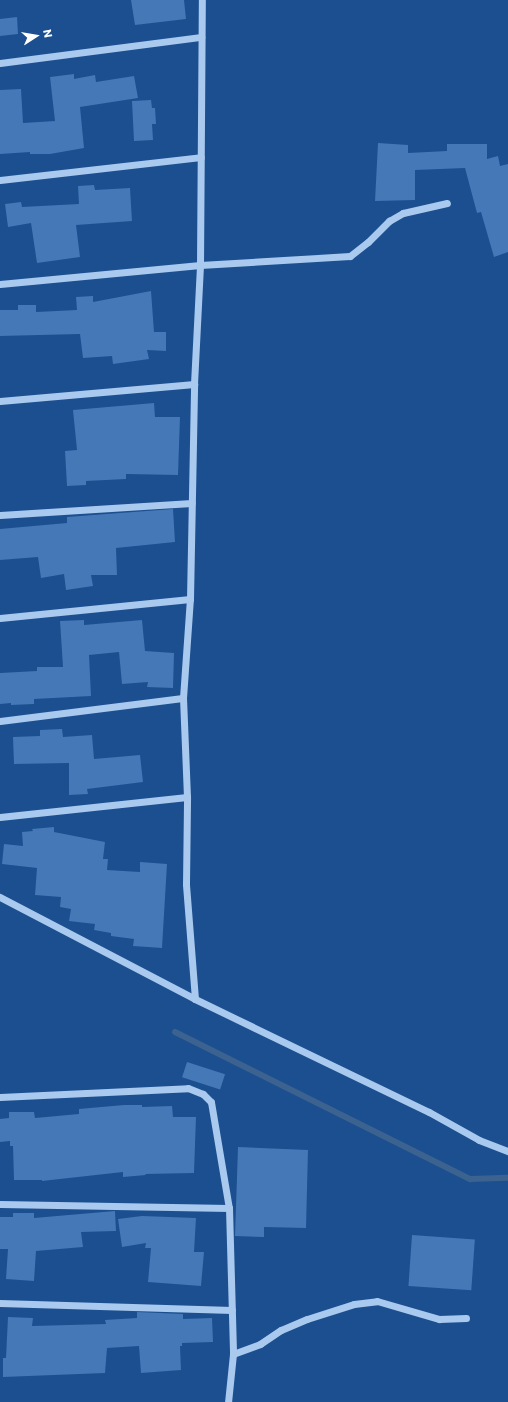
<!DOCTYPE html>
<style>
body{margin:0}
#map{position:relative;width:508px;height:1402px;overflow:hidden;background:#1b4f8f;font-family:Commissioner,sans-serif}
div>[style]{position:absolute}
[style*='--x']{left:calc(var(--x)*1px);top:calc(var(--y)*1px);width:calc(var(--w)*1px);rotate:calc(var(--a)*1deg)}
.stream>*{height:6px;margin:-3px;padding:0 3px;transform-origin:3px;border-radius:3px;background:#3c6290}
.building>*{inset:0;background:#4478b7;transform-origin:0 0}
.minor>*{height:7px;margin:-3.5px;padding:0 3.5px;transform-origin:3.5px;border-radius:3.5px;background:#a9c9ee}
span{translate:-50% -50%;white-space:nowrap;text-align:center;line-height:1.15;-webkit-text-stroke:3.5px #1b4f8f;paint-order:stroke}
.north{position:absolute;left:16px;top:16px;width:40px;height:40px;-webkit-text-stroke:3px #1b4f8f;paint-order:stroke;rotate:78deg;font-size:11px;font-weight:700;line-height:16px;text-align:center;color:#fff}
.north::after{content:'';display:block;margin:auto;width:14px;height:18px;background:#fff;clip-path:polygon(50% 0,100% 100%,50% 72%,0 100%)}
</style>
<div id="map">
<div class="stream">
<div style="--x:175;--y:1032;--w:330;--a:26.5"></div>
<div style="--x:470;--y:1179;--w:38;--a:-2"></div>
</div>
<div class="building">
<div style="clip-path:polygon(131px 0,184px 0,186px 19px,135px 25px)"></div>
<div style="clip-path:polygon(17px 17px,18px 34px,0 36px,0 19px)"></div>
<div style="clip-path:polygon(74px 74px,74px 79px,95px 75px,96px 82px,134px 76px,138px 98px,80px 107px,84px 148px,50px 154px,30px 154px,30px 152px,0 154px,0 90px,21px 89px,23px 123px,55px 121px,50px 77px)"></div>
<div style="clip-path:polygon(151px 100px,152px 108px,155px 108px,156px 124px,152px 124px,153px 140px,134px 141px,132px 101px)"></div>
<div style="clip-path:polygon(378px 143px,408px 145px,408px 153px,447px 151px,447px 144px,487px 144px,487px 159px,498px 156px,500px 166px,508px 164px,508px 252px,494px 257px,481px 212px,477px 213px,465px 168px,415px 170px,415px 200px,375px 201px)"></div>
<div style="clip-path:polygon(94px 185px,95px 190px,130px 188px,132px 221px,76px 225px,80px 257px,37px 263px,31px 223px,8px 227px,5px 204px,21px 202px,22px 207px,79px 204px,78px 186px)"></div>
<div style="clip-path:polygon(151px 291px,154px 332px,166px 332px,166px 351px,147px 350px,149px 359px,113px 364px,112px 356px,83px 358px,80px 334px,0 336px,0 310px,18px 310px,18px 305px,36px 305px,36px 312px,77px 310px,76px 297px,93px 296px,93px 302px)"></div>
<div style="clip-path:polygon(154px 403px,155px 417px,180px 417px,178px 475px,126px 474px,126px 479px,86px 481px,86px 485px,67px 486px,65px 451px,77px 450px,73px 410px)"></div>
<div style="clip-path:polygon(173px 509px,175px 542px,116px 548px,117px 575px,91px 575px,93px 586px,66px 590px,64px 574px,41px 578px,38px 557px,0 560px,0 529px,67px 523px,67px 517px)"></div>
<div style="clip-path:polygon(84px 620px,84px 625px,142px 620px,145px 651px,174px 653px,173px 688px,147px 687px,148px 682px,122px 684px,119px 652px,89px 655px,91px 696px,34px 699px,34px 704px,11px 705px,11px 703px,0 704px,0 673px,37px 671px,37px 667px,63px 667px,60px 621px)"></div>
<div style="clip-path:polygon(62px 729px,63px 737px,92px 735px,94px 759px,140px 755px,143px 782px,87px 789px,88px 794px,69px 795px,69px 763px,14px 764px,13px 737px,40px 736px,40px 730px)"></div>
<div style="clip-path:polygon(54px 827px,54px 832px,105px 842px,103px 859px,108px 859px,107px 870px,140px 872px,140px 862px,167px 864px,162px 948px,133px 946px,134px 939px,111px 936px,111px 933px,94px 930px,95px 924px,69px 921px,71px 909px,60px 907px,61px 897px,35px 895px,37px 868px,2px 864px,4px 844px,23px 846px,22px 832px,33px 831px,32px 829px)"></div>
<div style="left:187px;top:1062px;width:40px;height:16px;rotate:18deg"></div>
<div style="clip-path:polygon(124px 1105px,142px 1105px,142px 1107px,172px 1106px,173px 1117px,196px 1117px,194px 1173px,145px 1174px,146px 1175px,123px 1177px,123px 1172px,42px 1181px,42px 1180px,14px 1180px,13px 1146px,10px 1146px,10px 1141px,0 1142px,0 1119px,9px 1118px,9px 1112px,34px 1112px,35px 1118px,79px 1114px,79px 1109px)"></div>
<div style="clip-path:polygon(238px 1147px,308px 1150px,306px 1228px,264px 1227px,264px 1237px,235px 1236px)"></div>
<div style="clip-path:polygon(115px 1211px,116px 1231px,81px 1232px,83px 1247px,36px 1251px,34px 1281px,6px 1279px,8px 1249px,0 1249px,0 1217px,13px 1217px,13px 1213px,34px 1213px,34px 1218px)"></div>
<div style="clip-path:polygon(142px 1216px,196px 1218px,194px 1252px,204px 1252px,201px 1286px,148px 1282px,151px 1248px,145px 1248px,146px 1243px,122px 1247px,118px 1219px)"></div>
<div style="left:412px;top:1235px;width:63px;height:51px;rotate:4deg"></div>
<div style="clip-path:polygon(137px 1312px,183px 1314px,183px 1319px,212px 1318px,213px 1342px,182px 1343px,182px 1346px,180px 1346px,181px 1370px,141px 1373px,139px 1346px,107px 1348px,105px 1373px,3px 1377px,3px 1358px,6px 1358px,8px 1317px,33px 1318px,32px 1326px,106px 1324px,105px 1320px,137px 1318px)"></div>
</div>
<div class="minor">
<div style="--x:0;--y:63;--w:203;--a:-7.4"></div>
<div style="--x:0;--y:180;--w:202;--a:-6.5"></div>
<div style="--x:0;--y:284;--w:201;--a:-5.4"></div>
<div style="--x:200;--y:265;--w:150;--a:-3.4"></div>
<div style="--x:350;--y:256;--w:23;--a:-38"></div>
<div style="--x:368;--y:242;--w:30;--a:-45"></div>
<div style="--x:389;--y:221;--w:16;--a:-30"></div>
<div style="--x:403;--y:213;--w:45;--a:-12.8"></div>
<div style="--x:0;--y:401;--w:195;--a:-5"></div>
<div style="--x:0;--y:515;--w:192;--a:-3.6"></div>
<div style="--x:0;--y:618;--w:191;--a:-5.7"></div>
<div style="--x:0;--y:721;--w:184;--a:-7.2"></div>
<div style="--x:0;--y:817;--w:188;--a:-6.1"></div>
<div style="--x:0;--y:897;--w:220;--a:27.6"></div>
<div style="--x:195;--y:999;--w:260;--a:25.8"></div>
<div style="--x:429;--y:1112;--w:57;--a:29.2"></div>
<div style="--x:479;--y:1140;--w:31;--a:21"></div>
<div style="--x:195;--y:999;--w:115;--a:-94.5"></div>
<div style="--x:186;--y:884;--w:87;--a:-89.3"></div>
<div style="--x:187;--y:797;--w:99;--a:-92.3"></div>
<div style="--x:183;--y:698;--w:99;--a:-86"></div>
<div style="--x:190;--y:599;--w:215;--a:-88.9"></div>
<div style="--x:194;--y:384;--w:119;--a:-87.1"></div>
<div style="--x:200;--y:265;--w:265;--a:-89.6"></div>
<div style="--x:0;--y:1097;--w:188;--a:-2.7"></div>
<div style="--x:188;--y:1088;--w:16;--a:22"></div>
<div style="--x:203;--y:1094;--w:11;--a:45"></div>
<div style="--x:211;--y:1102;--w:108;--a:80.4"></div>
<div style="--x:229;--y:1208;--w:146;--a:88.4"></div>
<div style="--x:233;--y:1354;--w:48;--a:95.9"></div>
<div style="--x:0;--y:1204;--w:229;--a:1"></div>
<div style="--x:0;--y:1303;--w:232;--a:1.7"></div>
<div style="--x:233;--y:1354;--w:29;--a:-20"></div>
<div style="--x:260;--y:1344;--w:25;--a:-34"></div>
<div style="--x:281;--y:1330;--w:28;--a:-23"></div>
<div style="--x:307;--y:1319;--w:49;--a:-17.7"></div>
<div style="--x:354;--y:1304;--w:23;--a:-7"></div>
<div style="--x:377;--y:1301;--w:65;--a:16.2"></div>
<div style="--x:439;--y:1319;--w:27;--a:-2"></div>
</div>
<div class="north">N</div>
</div>
